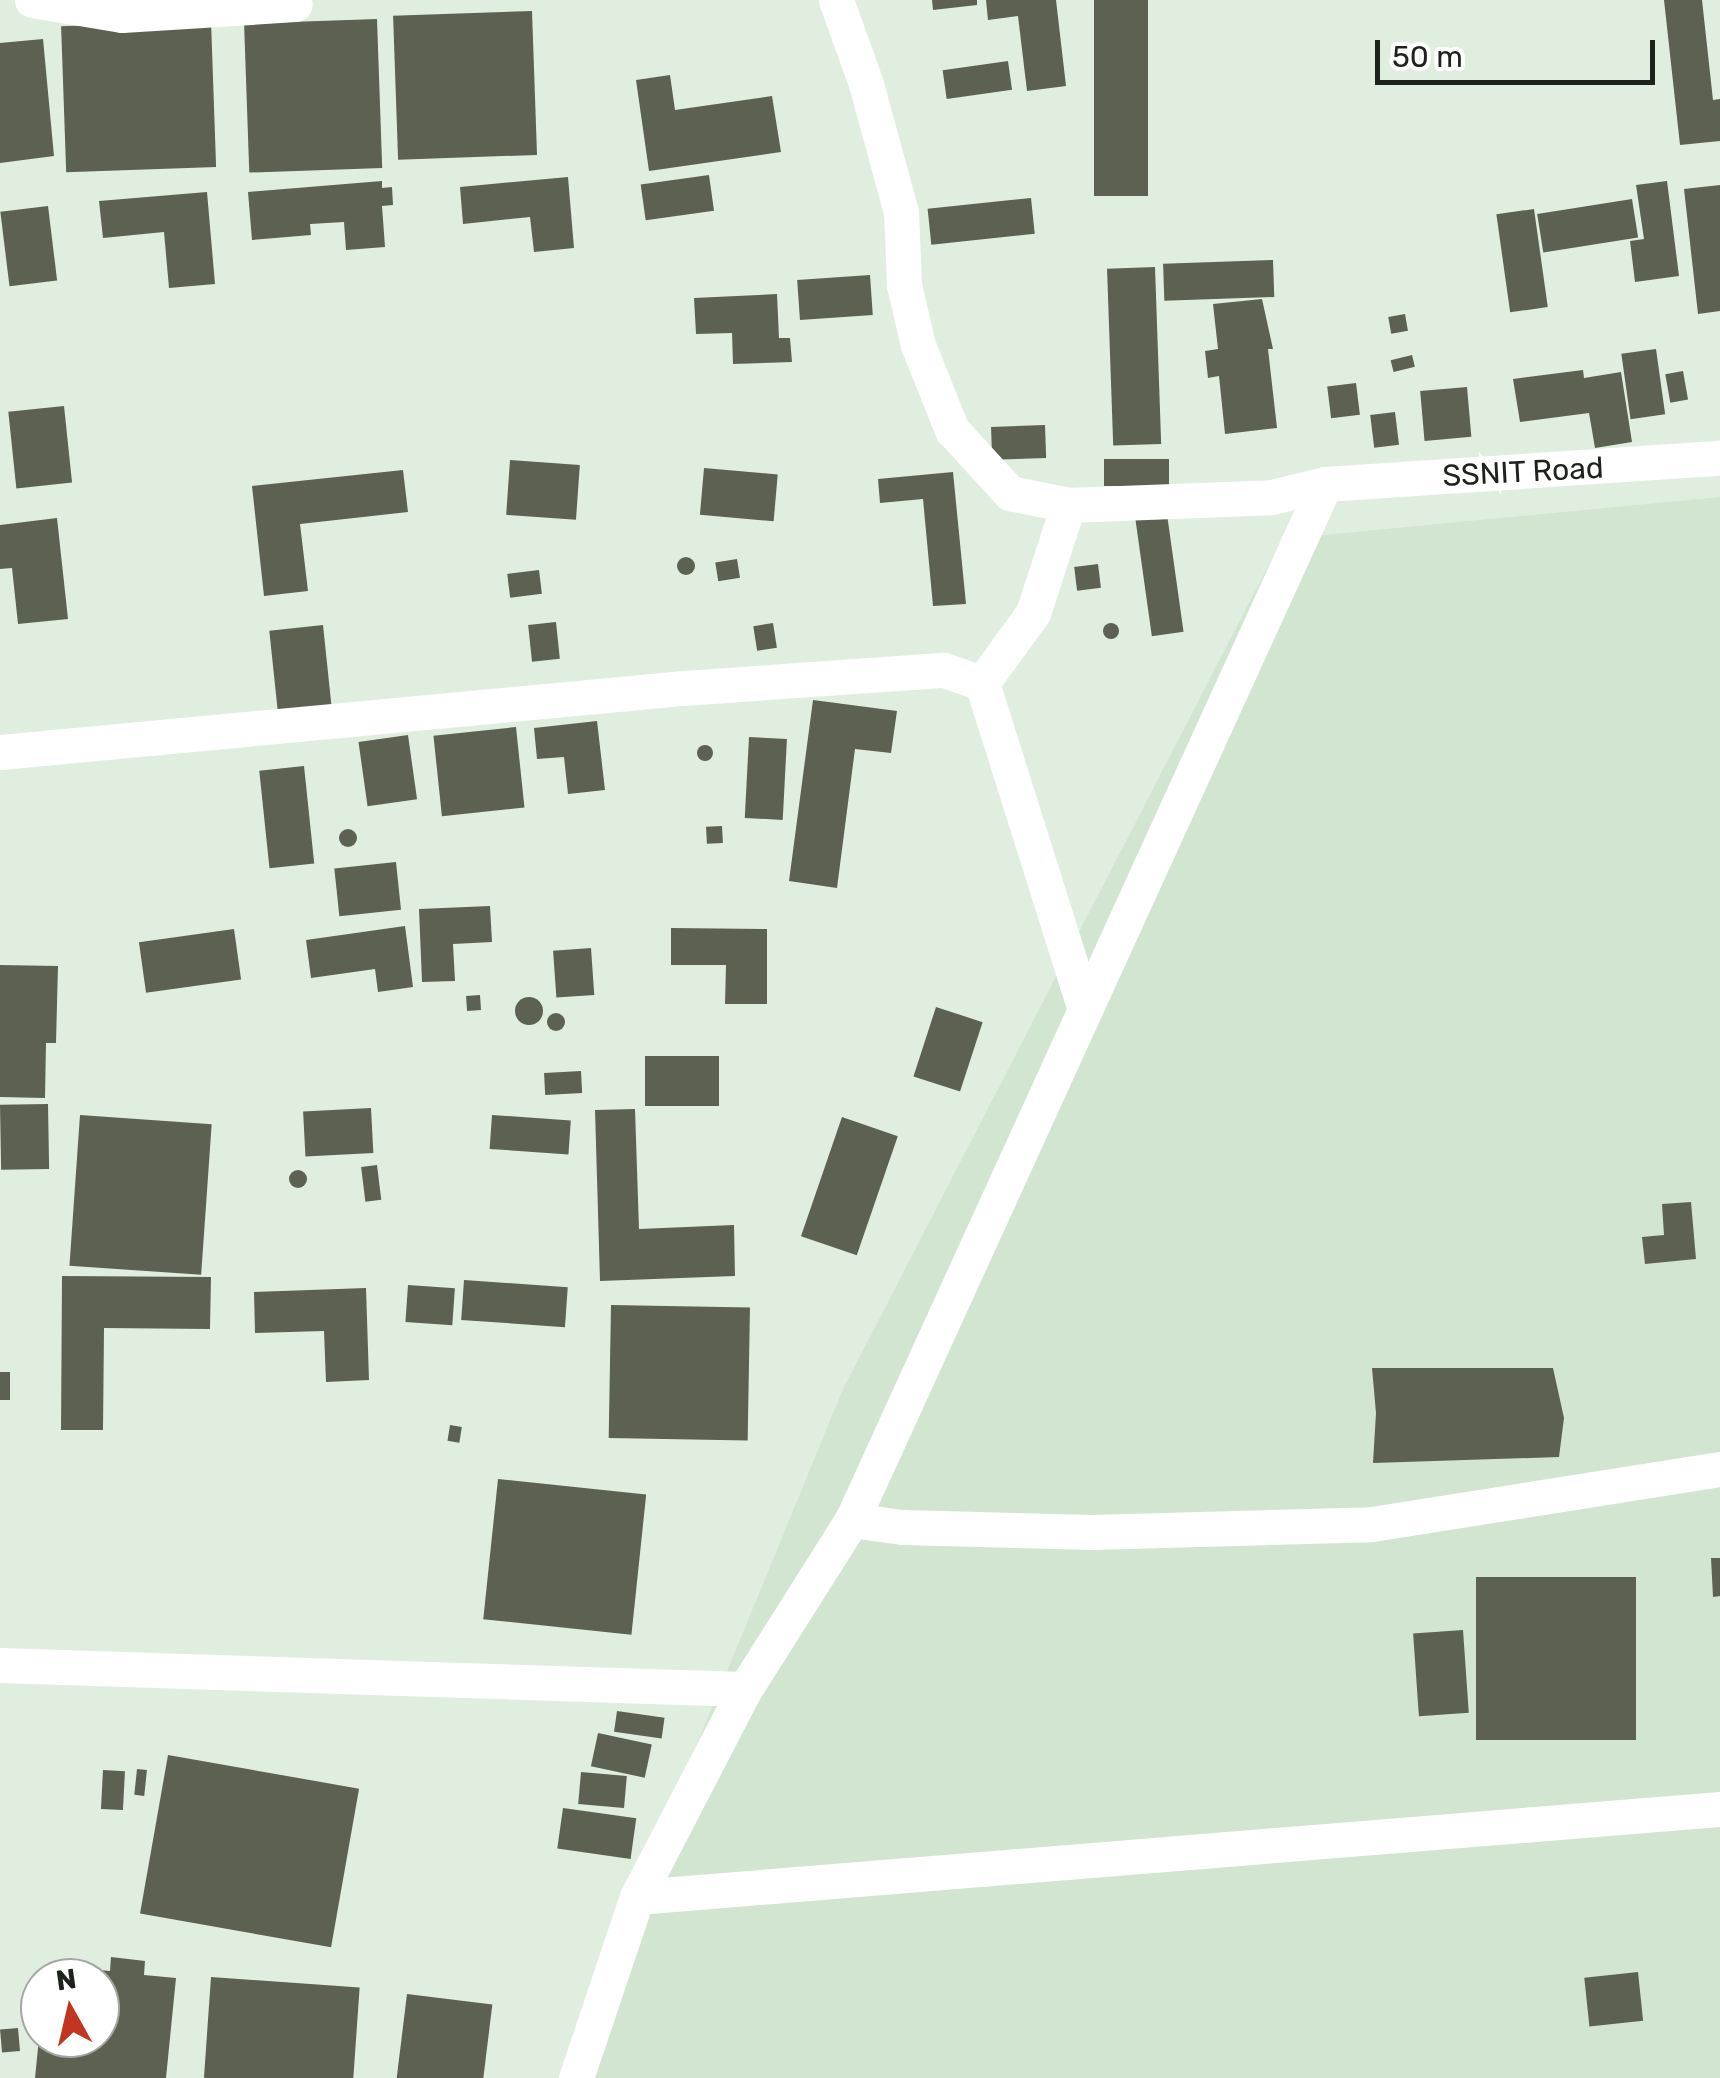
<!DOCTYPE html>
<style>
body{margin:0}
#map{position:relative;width:1720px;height:2078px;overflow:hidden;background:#e0eedf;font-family:Rubik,sans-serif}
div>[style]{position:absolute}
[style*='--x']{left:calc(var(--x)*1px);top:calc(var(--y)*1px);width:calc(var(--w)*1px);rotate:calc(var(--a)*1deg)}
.built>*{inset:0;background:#d2e5d0}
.building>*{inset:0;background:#5d6152;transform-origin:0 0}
.round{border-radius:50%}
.minor>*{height:35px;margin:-17.5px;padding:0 17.5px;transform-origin:17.5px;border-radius:17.5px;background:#fff}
span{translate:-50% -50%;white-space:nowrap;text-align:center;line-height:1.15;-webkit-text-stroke:10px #fff;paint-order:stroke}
.street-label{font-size:30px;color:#1d221d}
.north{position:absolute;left:20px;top:1958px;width:100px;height:100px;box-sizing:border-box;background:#fff;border:2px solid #a5a7a5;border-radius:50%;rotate:352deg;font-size:28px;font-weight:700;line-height:40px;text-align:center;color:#1d221d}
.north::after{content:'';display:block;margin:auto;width:35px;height:45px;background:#c23621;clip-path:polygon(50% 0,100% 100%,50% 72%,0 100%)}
.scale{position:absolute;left:1375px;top:40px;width:280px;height:45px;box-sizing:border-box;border:5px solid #1d221d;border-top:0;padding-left:12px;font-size:30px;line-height:35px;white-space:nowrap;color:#1d221d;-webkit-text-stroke:8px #fff;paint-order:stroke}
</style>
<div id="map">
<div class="built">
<div style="clip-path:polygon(1720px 497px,1720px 2078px,560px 2078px,843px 1389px,1282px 539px)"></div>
</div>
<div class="building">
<div style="clip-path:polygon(932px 0,977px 0,977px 5px,933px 10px)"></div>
<div style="clip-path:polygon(986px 0,1056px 0,1066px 86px,1027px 91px,1018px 16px,988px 20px)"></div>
<div style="left:1094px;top:0;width:54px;height:196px"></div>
<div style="clip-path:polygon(1664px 0,1702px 0,1713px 100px,1720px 99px,1720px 141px,1680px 145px)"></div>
<div style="left:532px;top:11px;width:144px;height:139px;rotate:88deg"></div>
<div style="left:377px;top:19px;width:149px;height:133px;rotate:88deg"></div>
<div style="left:211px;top:21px;width:146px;height:150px;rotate:88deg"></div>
<div style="clip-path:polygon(43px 39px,54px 156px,0 163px,0 43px)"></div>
<div style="left:1008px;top:61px;width:29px;height:66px;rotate:82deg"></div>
<div style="clip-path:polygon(670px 75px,675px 110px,772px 96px,781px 152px,649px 171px,636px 80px)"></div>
<div style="left:709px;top:175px;width:36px;height:69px;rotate:82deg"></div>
<div style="clip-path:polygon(568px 177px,574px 248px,534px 252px,530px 217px,463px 224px,460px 187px)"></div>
<div style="clip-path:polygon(382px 181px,382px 188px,392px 187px,393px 205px,382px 206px,385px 247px,346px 250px,344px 222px,310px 224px,311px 235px,252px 240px,248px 192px)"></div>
<div style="clip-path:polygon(1667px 181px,1679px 276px,1635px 282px,1630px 241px,1644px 239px,1636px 185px)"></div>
<div style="clip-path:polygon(1720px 185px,1720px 311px,1698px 314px,1684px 189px)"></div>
<div style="clip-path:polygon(207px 192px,215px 284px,169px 288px,164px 232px,103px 238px,99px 201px)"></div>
<div style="left:1031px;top:198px;width:36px;height:104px;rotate:84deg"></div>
<div style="left:1632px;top:199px;width:39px;height:96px;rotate:81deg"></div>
<div style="left:48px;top:206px;width:75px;height:48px;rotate:83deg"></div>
<div style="left:1534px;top:209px;width:99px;height:38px;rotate:82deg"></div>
<div style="left:1273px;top:260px;width:37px;height:110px;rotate:88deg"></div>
<div style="left:1155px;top:267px;width:177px;height:48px;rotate:88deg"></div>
<div style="left:870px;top:275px;width:40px;height:73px;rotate:86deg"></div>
<div style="clip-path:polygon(777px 294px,779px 338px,790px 338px,792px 362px,733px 364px,732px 333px,696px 334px,694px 298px)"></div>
<div style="clip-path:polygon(1262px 299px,1273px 349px,1268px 349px,1277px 428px,1225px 434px,1219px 376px,1208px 378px,1205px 351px,1218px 349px,1213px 304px)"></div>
<div style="left:1405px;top:314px;width:17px;height:17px;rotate:80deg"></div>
<div style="left:1656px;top:349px;width:66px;height:35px;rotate:82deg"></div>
<div style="left:1412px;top:355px;width:12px;height:22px;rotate:76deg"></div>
<div style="clip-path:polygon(1583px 370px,1584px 378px,1621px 372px,1632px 442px,1595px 448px,1589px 413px,1520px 422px,1513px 379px)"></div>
<div style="left:1683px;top:371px;width:29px;height:18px;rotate:80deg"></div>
<div style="left:1356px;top:383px;width:32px;height:29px;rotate:83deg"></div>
<div style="left:1467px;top:387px;width:50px;height:47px;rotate:85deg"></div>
<div style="left:64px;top:406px;width:77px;height:56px;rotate:84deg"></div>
<div style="left:1395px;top:412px;width:33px;height:25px;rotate:83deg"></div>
<div style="left:1045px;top:425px;width:33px;height:54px;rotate:88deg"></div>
<div style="left:1169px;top:459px;width:27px;height:65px;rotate:90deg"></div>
<div style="left:510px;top:460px;width:70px;height:55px;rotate:4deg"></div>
<div style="left:704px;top:468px;width:74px;height:47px;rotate:5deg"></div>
<div style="clip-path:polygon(403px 470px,408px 512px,300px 524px,308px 591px,264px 596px,252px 486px)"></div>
<div style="clip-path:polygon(953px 472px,966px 604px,933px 606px,923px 499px,880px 503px,878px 479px)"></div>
<div style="left:1166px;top:507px;width:126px;height:32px;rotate:82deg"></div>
<div style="clip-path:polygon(57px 518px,68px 619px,18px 624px,12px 568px,0 569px,0 525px)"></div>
<div class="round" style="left:677px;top:557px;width:18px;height:18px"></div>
<div style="left:737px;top:559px;width:19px;height:22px;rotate:81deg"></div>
<div style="left:1098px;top:564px;width:24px;height:24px;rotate:83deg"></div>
<div style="left:539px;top:570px;width:24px;height:32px;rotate:83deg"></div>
<div style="left:556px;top:622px;width:37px;height:28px;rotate:84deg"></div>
<div style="left:773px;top:623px;width:25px;height:20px;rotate:81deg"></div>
<div class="round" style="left:1103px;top:623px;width:16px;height:16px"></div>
<div style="left:323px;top:625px;width:81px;height:54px;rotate:84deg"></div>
<div style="clip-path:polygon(813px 700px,897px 711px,891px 753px,855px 749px,837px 888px,789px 881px)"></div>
<div style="clip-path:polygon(597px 721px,605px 790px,568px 794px,564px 757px,537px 759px,534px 728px)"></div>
<div style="left:516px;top:727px;width:81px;height:83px;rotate:84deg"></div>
<div style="left:408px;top:735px;width:65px;height:50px;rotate:82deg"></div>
<div style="left:749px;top:737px;width:38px;height:81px;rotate:3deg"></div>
<div class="round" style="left:697px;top:745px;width:16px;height:16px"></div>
<div style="left:304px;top:766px;width:98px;height:45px;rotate:84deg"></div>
<div style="left:722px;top:826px;width:17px;height:16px;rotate:87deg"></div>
<div class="round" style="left:339px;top:829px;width:18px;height:18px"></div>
<div style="left:396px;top:862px;width:48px;height:62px;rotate:84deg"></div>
<div style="clip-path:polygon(490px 906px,492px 942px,453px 944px,455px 981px,422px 982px,419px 909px)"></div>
<div style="clip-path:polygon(405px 926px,413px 987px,378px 992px,375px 969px,311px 978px,306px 940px)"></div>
<div style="clip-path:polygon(671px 928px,767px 929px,767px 1004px,725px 1004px,726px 965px,671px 965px)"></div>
<div style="left:234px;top:929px;width:51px;height:96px;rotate:82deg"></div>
<div style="left:591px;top:948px;width:47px;height:38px;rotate:86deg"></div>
<div style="clip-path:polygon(0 965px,58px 966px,56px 1043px,46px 1043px,45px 1098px,0 1097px)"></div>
<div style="left:480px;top:995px;width:15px;height:14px;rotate:86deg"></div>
<div class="round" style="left:515px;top:997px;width:28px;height:28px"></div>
<div style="left:936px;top:1007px;width:49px;height:73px;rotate:18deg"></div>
<div class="round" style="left:547px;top:1013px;width:18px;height:18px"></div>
<div style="left:645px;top:1056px;width:74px;height:50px"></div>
<div style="left:581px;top:1071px;width:22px;height:37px;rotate:87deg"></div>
<div style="left:48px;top:1104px;width:65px;height:48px;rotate:89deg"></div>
<div style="left:371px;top:1108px;width:45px;height:68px;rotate:87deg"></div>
<div style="clip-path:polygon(635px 1109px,639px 1229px,734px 1225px,735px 1276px,600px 1281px,595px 1110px)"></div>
<div style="left:80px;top:1115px;width:132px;height:151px;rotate:4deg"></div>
<div style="left:492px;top:1115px;width:79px;height:34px;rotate:4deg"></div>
<div style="left:842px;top:1117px;width:59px;height:126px;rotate:19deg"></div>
<div style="left:377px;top:1165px;width:35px;height:16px;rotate:83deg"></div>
<div class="round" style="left:289px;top:1170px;width:18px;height:18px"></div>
<div style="clip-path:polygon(1691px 1202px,1696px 1259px,1645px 1264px,1642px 1237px,1664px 1235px,1662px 1204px)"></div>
<div style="clip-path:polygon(62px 1276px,211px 1277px,210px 1329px,104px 1328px,103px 1430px,61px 1430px)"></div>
<div style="left:464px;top:1280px;width:104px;height:40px;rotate:4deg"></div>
<div style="left:408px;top:1285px;width:47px;height:37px;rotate:4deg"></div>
<div style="clip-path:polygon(366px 1288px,369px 1380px,326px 1382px,324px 1331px,255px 1333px,254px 1292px)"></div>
<div style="left:611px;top:1305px;width:139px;height:133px;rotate:1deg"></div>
<div style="clip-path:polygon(1372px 1368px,1553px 1368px,1564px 1418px,1559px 1457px,1373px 1463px,1376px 1413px)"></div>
<div style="left:0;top:1372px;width:10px;height:28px"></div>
<div style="left:450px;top:1425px;width:12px;height:16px;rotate:9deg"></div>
<div style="left:498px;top:1479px;width:149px;height:141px;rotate:6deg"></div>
<div style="clip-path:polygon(1711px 1558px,1720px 1558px,1720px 1596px,1713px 1597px)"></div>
<div style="left:1476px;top:1577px;width:160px;height:163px"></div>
<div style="left:1463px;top:1630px;width:83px;height:50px;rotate:86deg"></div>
<div style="left:617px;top:1711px;width:48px;height:21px;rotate:8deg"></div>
<div style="left:598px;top:1733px;width:55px;height:34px;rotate:12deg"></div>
<div style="left:168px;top:1755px;width:194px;height:161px;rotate:10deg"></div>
<div style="left:137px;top:1769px;width:10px;height:26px;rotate:6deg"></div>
<div style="left:103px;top:1770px;width:22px;height:39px;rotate:3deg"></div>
<div style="left:581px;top:1772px;width:46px;height:32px;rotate:5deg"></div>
<div style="left:563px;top:1808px;width:74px;height:41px;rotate:8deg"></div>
<div style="clip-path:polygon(111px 1957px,145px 1961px,144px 1975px,176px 1978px,166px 2078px,35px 2078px,39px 2038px,100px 2038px,100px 1978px,46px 1978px,47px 1965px,110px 1971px)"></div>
<div style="left:1638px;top:1972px;width:49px;height:54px;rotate:84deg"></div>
<div style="left:211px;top:1977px;width:149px;height:101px;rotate:4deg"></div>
<div style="left:407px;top:1994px;width:86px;height:85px;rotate:7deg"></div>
<div style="left:18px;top:2028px;width:23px;height:18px;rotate:85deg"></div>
</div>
<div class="minor">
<div style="--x:32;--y:0;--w:91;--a:9.5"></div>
<div style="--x:122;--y:15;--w:173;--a:-3.6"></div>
<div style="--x:836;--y:0;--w:89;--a:70.3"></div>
<div style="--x:866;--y:84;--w:133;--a:74.7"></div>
<div style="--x:901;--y:212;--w:73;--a:87.6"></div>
<div style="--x:904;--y:285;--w:62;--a:76.9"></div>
<div style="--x:918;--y:345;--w:92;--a:68.2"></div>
<div style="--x:952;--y:430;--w:86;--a:47.4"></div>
<div style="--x:1010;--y:493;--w:59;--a:11.7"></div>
<div style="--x:1068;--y:505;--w:204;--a:-2.2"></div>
<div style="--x:1272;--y:497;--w:55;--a:-13.8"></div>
<div style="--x:1325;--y:484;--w:396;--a:-3.8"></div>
<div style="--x:982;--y:683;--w:342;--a:72.5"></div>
<div style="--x:982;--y:683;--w:87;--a:-53.9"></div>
<div style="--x:1033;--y:613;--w:114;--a:-72"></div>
<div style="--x:0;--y:752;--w:687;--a:-5.35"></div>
<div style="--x:684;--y:688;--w:261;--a:-4"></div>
<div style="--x:944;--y:670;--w:40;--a:18.9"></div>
<div style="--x:852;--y:1520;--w:50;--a:8"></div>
<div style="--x:902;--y:1527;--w:190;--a:1.5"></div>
<div style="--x:1092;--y:1532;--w:280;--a:-1.6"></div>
<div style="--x:1372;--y:1524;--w:352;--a:-9"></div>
<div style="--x:0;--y:1665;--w:745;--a:1.85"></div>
<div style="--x:637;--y:1897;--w:1087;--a:-4.65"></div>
<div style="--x:576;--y:2078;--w:191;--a:-71.4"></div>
<div style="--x:637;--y:1897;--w:234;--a:-62.6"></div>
<div style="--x:745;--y:1689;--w:200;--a:-57.7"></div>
<div style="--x:852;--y:1520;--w:1139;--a:-65.46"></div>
</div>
<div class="street-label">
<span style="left:1523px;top:472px;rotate:-3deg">SSNIT Road</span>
</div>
<div class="north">N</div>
<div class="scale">50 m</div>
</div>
